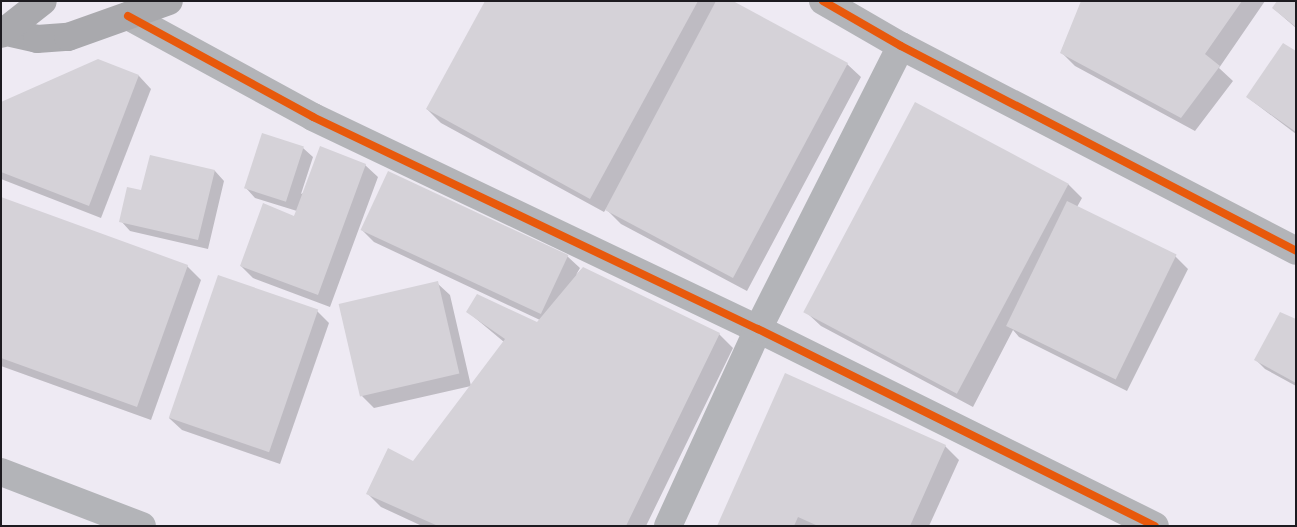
<!DOCTYPE html>
<style>
body{margin:0}
#map{position:relative;width:1297px;height:527px;overflow:hidden;background:#eeeaf3;font-family:"DM Sans",sans-serif}
div>[style]{position:absolute}
[style*='--x']{left:calc(var(--x)*1px);top:calc(var(--y)*1px);width:calc(var(--w)*1px);rotate:calc(var(--a)*1deg)}
.shadow>*{inset:0;background:#0003}
.building>*{inset:0;background:#d5d2d8;transform-origin:0 0}
.street>*{height:28px;margin:-14px;padding:0 14px;transform-origin:14px;border-radius:14px;background:#b3b4b8}
.secondary>*{height:28px;margin:-14px;padding:0 14px;transform-origin:14px;border-radius:14px;background:#a9a9ad}
.cycleway>*{height:8px;margin:-4px;padding:0 4px;transform-origin:4px;border-radius:4px;background:#e8590c}
span{translate:-50% -50%;white-space:nowrap;text-align:center;line-height:1.15;-webkit-text-stroke:5px #fff;paint-order:stroke}
.frame{position:absolute;inset:0;border:2px solid #1d1b20;pointer-events:none}
</style>
<div id="map">
<div class="shadow">
<div style="clip-path:polygon(486px 1px,713px 1px,847px 64px,861px 77px,747px 291px,621px 224px,606px 209px,604px 212px,441px 123px,427px 109px)"></div>
<div style="clip-path:polygon(1082px 1px,1265px 1px,1219px 68px,1233px 81px,1195px 131px,1075px 66px,1061px 52px)"></div>
<div style="clip-path:polygon(1296px 1px,1296px 28px,1273px 8px)"></div>
<div style="clip-path:polygon(1296px 53px,1296px 134px,1247px 97px)"></div>
<div style="clip-path:polygon(98px 60px,139px 76px,151px 89px,101px 218px,1px 179px,1px 103px)"></div>
<div style="clip-path:polygon(303px 148px,313px 157px,301px 194px,365px 165px,378px 177px,330px 307px,253px 278px,241px 266px,294px 217px,297px 211px,255px 198px,246px 188px)"></div>
<div style="clip-path:polygon(151px 156px,215px 171px,224px 181px,208px 249px,130px 231px,121px 221px,142px 192px)"></div>
<div style="clip-path:polygon(1068px 184px,1082px 198px,1077px 207px,1175px 256px,1188px 269px,1127px 391px,1019px 337px,1013px 330px,973px 407px,821px 326px,807px 313px)"></div>
<div style="clip-path:polygon(1px 198px,187px 266px,201px 280px,151px 420px,1px 366px)"></div>
<div style="clip-path:polygon(362px 230px,567px 256px,580px 268px,576px 275px,583px 268px,719px 334px,733px 348px,646px 526px,422px 526px,381px 507px,367px 493px,413px 463px,471px 386px,374px 408px,362px 396px,340px 305px,437px 283px,450px 295px,471px 386px,504px 342px,468px 312px,538px 323px,540px 320px,374px 242px)"></div>
<div style="clip-path:polygon(317px 311px,329px 323px,280px 464px,182px 430px,169px 418px)"></div>
<div style="clip-path:polygon(1296px 321px,1296px 386px,1265px 369px,1256px 360px)"></div>
<div style="clip-path:polygon(945px 446px,959px 460px,929px 526px,718px 526px)"></div>
</div>
<div class="building">
<div style="clip-path:polygon(485px 1px,698px 1px,590px 199px,426px 109px)"></div>
<div style="clip-path:polygon(716px 1px,733px 1px,848px 63px,733px 278px,605px 210px)"></div>
<div style="clip-path:polygon(1081px 1px,1242px 1px,1205px 54px,1220px 66px,1181px 118px,1060px 53px)"></div>
<div style="clip-path:polygon(1277px 1px,1296px 1px,1296px 27px,1272px 8px)"></div>
<div style="clip-path:polygon(1283px 43px,1296px 51px,1296px 132px,1246px 97px)"></div>
<div style="clip-path:polygon(98px 59px,139px 75px,89px 206px,1px 172px,1px 102px)"></div>
<div style="left:915px;top:102px;width:174px;height:238px;rotate:28deg"></div>
<div style="left:262px;top:133px;width:44px;height:58px;rotate:18deg"></div>
<div style="clip-path:polygon(320px 146px,366px 164px,318px 295px,240px 266px,263px 203px,294px 216px)"></div>
<div style="clip-path:polygon(150px 155px,215px 170px,198px 240px,119px 222px,127px 187px,141px 190px)"></div>
<div style="left:388px;top:171px;width:199px;height:65px;rotate:25deg"></div>
<div style="clip-path:polygon(1px 197px,188px 265px,137px 407px,1px 358px)"></div>
<div style="left:1067px;top:201px;width:122px;height:139px;rotate:26deg"></div>
<div style="clip-path:polygon(583px 267px,720px 333px,626px 526px,438px 526px,366px 494px,388px 448px,413px 461px,505px 339px,466px 312px,477px 294px,537px 322px)"></div>
<div style="left:218px;top:275px;width:106px;height:151px;rotate:19deg"></div>
<div style="left:438px;top:281px;width:95px;height:102px;rotate:77deg"></div>
<div style="clip-path:polygon(1280px 312px,1296px 319px,1296px 383px,1254px 360px)"></div>
<div style="clip-path:polygon(785px 373px,946px 445px,910px 526px,818px 526px,798px 517px,794px 526px,717px 526px)"></div>
</div>
<div class="street">
<div style="--x:823;--y:1;--w:90;--a:30"></div>
<div style="--x:901;--y:46;--w:445;--a:27.4"></div>
<div style="--x:128;--y:16;--w:211;--a:28.6"></div>
<div style="--x:313;--y:117;--w:493;--a:25.5"></div>
<div style="--x:758;--y:329;--w:443;--a:26.4"></div>
<div style="--x:1;--y:472;--w:151;--a:21"></div>
<div style="--x:668;--y:526;--w:217;--a:-65.4"></div>
<div style="--x:758;--y:329;--w:317;--a:-63.2"></div>
</div>
<div class="secondary">
<div style="--x:7;--y:32;--w:31;--a:13"></div>
<div style="--x:37;--y:39;--w:31;--a:-4"></div>
<div style="--x:68;--y:37;--w:107;--a:-19.6"></div>
<div style="--x:1;--y:34;--w:53;--a:-38.2"></div>
</div>
<div class="cycleway">
<div style="--x:823;--y:1;--w:90;--a:30"></div>
<div style="--x:901;--y:46;--w:445;--a:27.4"></div>
<div style="--x:128;--y:16;--w:211;--a:28.6"></div>
<div style="--x:313;--y:117;--w:493;--a:25.5"></div>
<div style="--x:758;--y:329;--w:443;--a:26.4"></div>
</div>
<div class="frame"></div>
</div>
